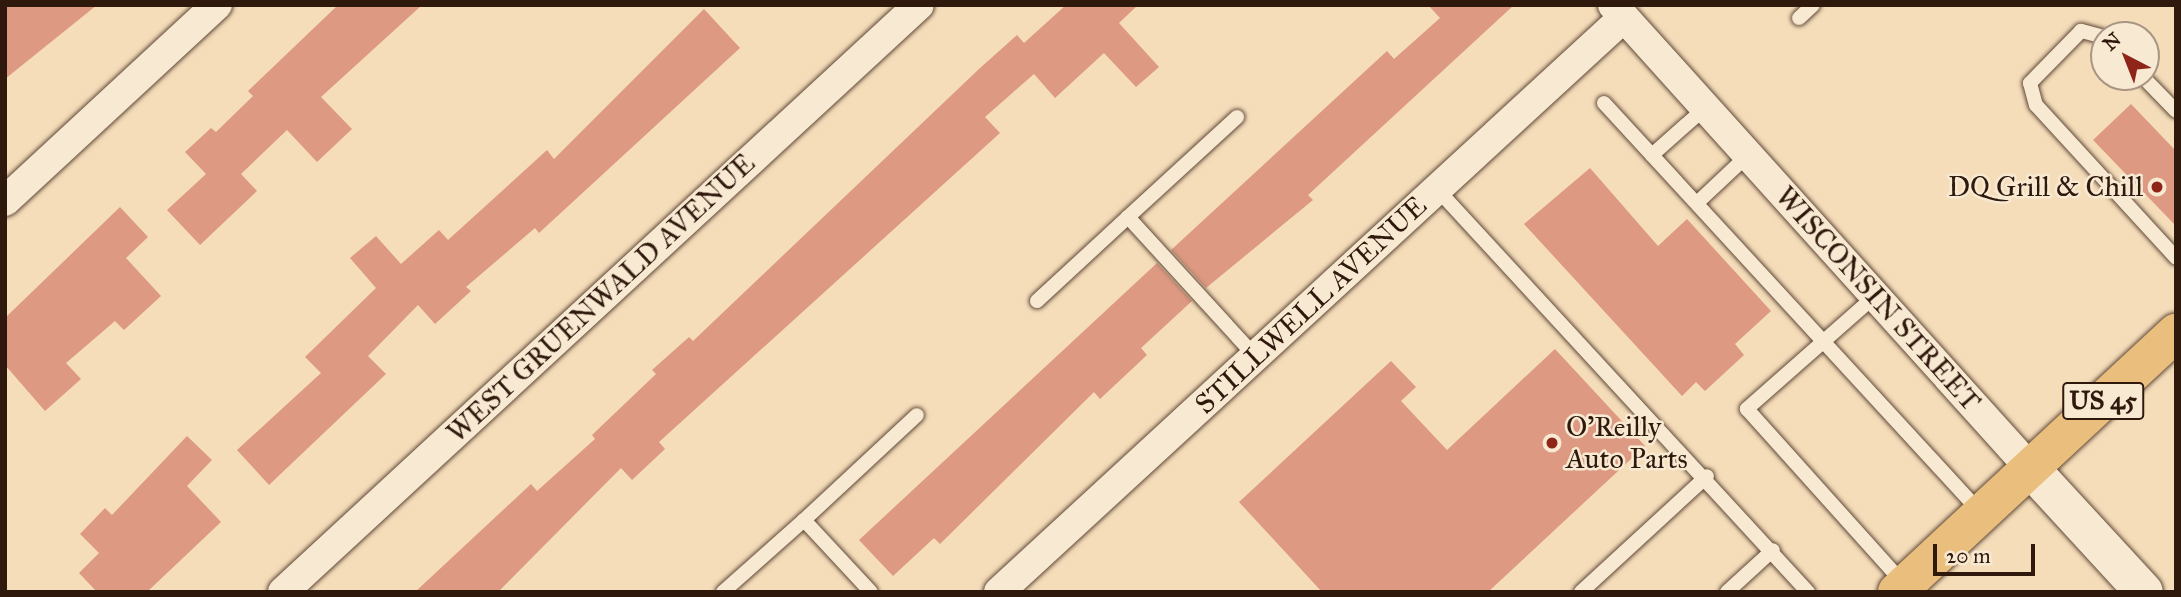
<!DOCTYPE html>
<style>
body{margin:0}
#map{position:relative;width:2181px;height:597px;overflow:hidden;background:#f5ddba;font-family:"IM FELL Great Primer",serif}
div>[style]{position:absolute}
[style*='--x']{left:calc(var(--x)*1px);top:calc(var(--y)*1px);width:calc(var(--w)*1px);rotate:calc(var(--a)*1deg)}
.building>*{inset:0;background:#dd9982}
.roads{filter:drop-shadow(0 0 2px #604938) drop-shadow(0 0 2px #604938)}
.lane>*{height:14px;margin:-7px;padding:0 7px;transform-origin:7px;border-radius:7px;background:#f8e9d2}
.street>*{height:30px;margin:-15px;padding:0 15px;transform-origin:15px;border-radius:15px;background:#f8e9d2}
.secondary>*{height:38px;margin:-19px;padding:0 19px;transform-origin:19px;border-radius:19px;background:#f8e9d2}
.primary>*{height:38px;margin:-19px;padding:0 19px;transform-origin:19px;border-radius:19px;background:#eabe7d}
.dots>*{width:19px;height:19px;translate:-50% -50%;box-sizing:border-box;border:4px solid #f8e9d2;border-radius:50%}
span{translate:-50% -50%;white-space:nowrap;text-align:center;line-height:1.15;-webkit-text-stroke:5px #f8e9d2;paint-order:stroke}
.shield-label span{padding:2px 5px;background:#f8e9d2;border:2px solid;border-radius:5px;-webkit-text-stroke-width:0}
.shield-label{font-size:26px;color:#2f180c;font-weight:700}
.poi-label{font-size:28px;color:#2f180c}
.right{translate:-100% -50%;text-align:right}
.left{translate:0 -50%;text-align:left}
.street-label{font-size:28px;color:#2f180c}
.frame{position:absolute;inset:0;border:7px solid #2f180c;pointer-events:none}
.north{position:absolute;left:2090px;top:21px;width:70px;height:70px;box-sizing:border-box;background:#f8e9d2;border:2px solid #a89583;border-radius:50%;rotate:318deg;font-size:19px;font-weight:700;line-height:28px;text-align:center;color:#2f180c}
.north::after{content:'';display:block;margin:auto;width:24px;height:32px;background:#8f2418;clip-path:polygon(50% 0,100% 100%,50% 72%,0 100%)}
.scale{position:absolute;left:1933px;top:544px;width:102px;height:32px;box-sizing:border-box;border:4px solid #2f180c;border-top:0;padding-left:9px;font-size:21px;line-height:24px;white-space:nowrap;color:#2f180c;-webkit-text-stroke:5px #f8e9d2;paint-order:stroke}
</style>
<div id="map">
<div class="building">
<div style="clip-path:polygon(5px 5px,97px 5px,5px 79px)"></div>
<div style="clip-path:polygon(338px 5px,422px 5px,321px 97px,352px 129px,317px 162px,287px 130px,241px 174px,257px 191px,200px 245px,167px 210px,206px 174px,185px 152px,211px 128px,216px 132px,253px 96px,248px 91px)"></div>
<div style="clip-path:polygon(1066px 5px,1138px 5px,1119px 23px,1159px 67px,1136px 87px,1104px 53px,1055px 98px,1034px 74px,985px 117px,1000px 133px,659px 442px,665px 449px,632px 480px,621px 468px,498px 592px,415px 592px,531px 484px,537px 491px,595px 439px,592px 435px,656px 374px,652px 370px,689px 337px,693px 341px,979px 69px,1017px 35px,1024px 43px)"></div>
<div style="clip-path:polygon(1428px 5px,1514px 5px,1308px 195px,1313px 200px,1206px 288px,1171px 250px,1387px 51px,1394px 59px,1440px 18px)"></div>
<div style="clip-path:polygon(704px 9px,740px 48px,539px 233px,535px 228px,466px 287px,471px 291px,435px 324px,418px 305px,368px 356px,386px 374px,269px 485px,237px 450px,321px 373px,305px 357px,376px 288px,350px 258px,376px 236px,401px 264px,439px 230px,448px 240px,547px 150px,554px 159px)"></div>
<div style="clip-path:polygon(2131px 104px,2176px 151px,2176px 226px,2093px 140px)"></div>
<div style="clip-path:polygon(1590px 168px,1658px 246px,1687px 219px,1771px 311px,1735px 344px,1744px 355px,1705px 391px,1696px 382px,1682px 396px,1524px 224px)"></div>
<div style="clip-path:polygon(120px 207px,148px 237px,126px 258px,161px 296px,124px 330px,115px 321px,66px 363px,81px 379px,45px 411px,5px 365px,5px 318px)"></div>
<div style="clip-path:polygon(1157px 263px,1192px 301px,1141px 348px,1147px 355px,1100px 399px,1094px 392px,940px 544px,934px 538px,893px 576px,859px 540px)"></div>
<div style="clip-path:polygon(1555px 349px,1645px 446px,1488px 592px,1322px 592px,1239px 502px,1391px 361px,1416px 387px,1401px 401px,1447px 450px)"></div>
<div style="clip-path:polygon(187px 436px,212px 460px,187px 486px,221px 522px,147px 592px,97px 592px,79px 573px,99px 553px,80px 534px,105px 508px,112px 515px)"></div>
</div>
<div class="roads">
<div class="lane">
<div style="--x:1799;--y:18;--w:19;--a:-43"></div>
<div style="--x:2104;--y:37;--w:24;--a:-165"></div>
<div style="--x:2081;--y:31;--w:73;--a:134.4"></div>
<div style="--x:2030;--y:83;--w:23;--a:75"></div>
<div style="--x:2036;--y:105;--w:207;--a:47.5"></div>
<div style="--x:2143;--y:77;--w:47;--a:45.9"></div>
<div style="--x:1604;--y:103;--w:557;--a:47.4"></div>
<div style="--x:1652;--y:155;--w:72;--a:-41.6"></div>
<div style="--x:1437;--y:189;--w:548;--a:47.37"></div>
<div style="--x:1697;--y:203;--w:71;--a:-43.3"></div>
<div style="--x:1128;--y:217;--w:148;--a:-42.5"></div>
<div style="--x:1875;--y:296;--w:171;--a:138.6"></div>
<div style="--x:1747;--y:409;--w:235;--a:48.1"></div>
<div style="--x:1037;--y:301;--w:124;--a:-42.7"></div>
<div style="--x:1128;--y:217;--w:188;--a:47.6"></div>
<div style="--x:804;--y:520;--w:154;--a:-42.9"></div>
<div style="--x:723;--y:592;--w:108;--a:-41.6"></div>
<div style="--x:804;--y:520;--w:98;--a:47.1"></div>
<div style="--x:1581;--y:592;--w:171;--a:-42.6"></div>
<div style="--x:1727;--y:592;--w:62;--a:-42.4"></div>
</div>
<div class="street">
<div style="--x:1613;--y:5;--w:623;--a:47.99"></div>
<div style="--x:5;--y:201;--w:289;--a:-42.8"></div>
<div style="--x:283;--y:592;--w:865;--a:-42.71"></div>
<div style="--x:999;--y:592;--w:849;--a:-42.61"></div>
</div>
<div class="secondary">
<div style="--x:2030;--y:468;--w:168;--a:47.4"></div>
</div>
<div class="primary">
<div style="--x:1897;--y:592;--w:381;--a:-42.9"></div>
</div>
</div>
<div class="dots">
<div style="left:2157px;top:187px;background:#8f2418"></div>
<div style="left:1552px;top:443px;background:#8f2418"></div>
</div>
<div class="shield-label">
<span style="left:2103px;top:401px">US 45</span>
</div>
<div class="poi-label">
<span class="right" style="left:2143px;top:187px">DQ Grill &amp; Chill</span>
<span class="left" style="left:1566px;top:443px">O'Reilly<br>Auto Parts</span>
</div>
<div class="street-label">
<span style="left:601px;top:298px;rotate:-43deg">WEST GRUENWALD AVENUE</span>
<span style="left:1878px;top:299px;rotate:48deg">WISCONSIN STREET</span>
<span style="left:1311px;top:305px;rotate:-43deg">STILLWELL AVENUE</span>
</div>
<div class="frame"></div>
<div class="north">N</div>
<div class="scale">20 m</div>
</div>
